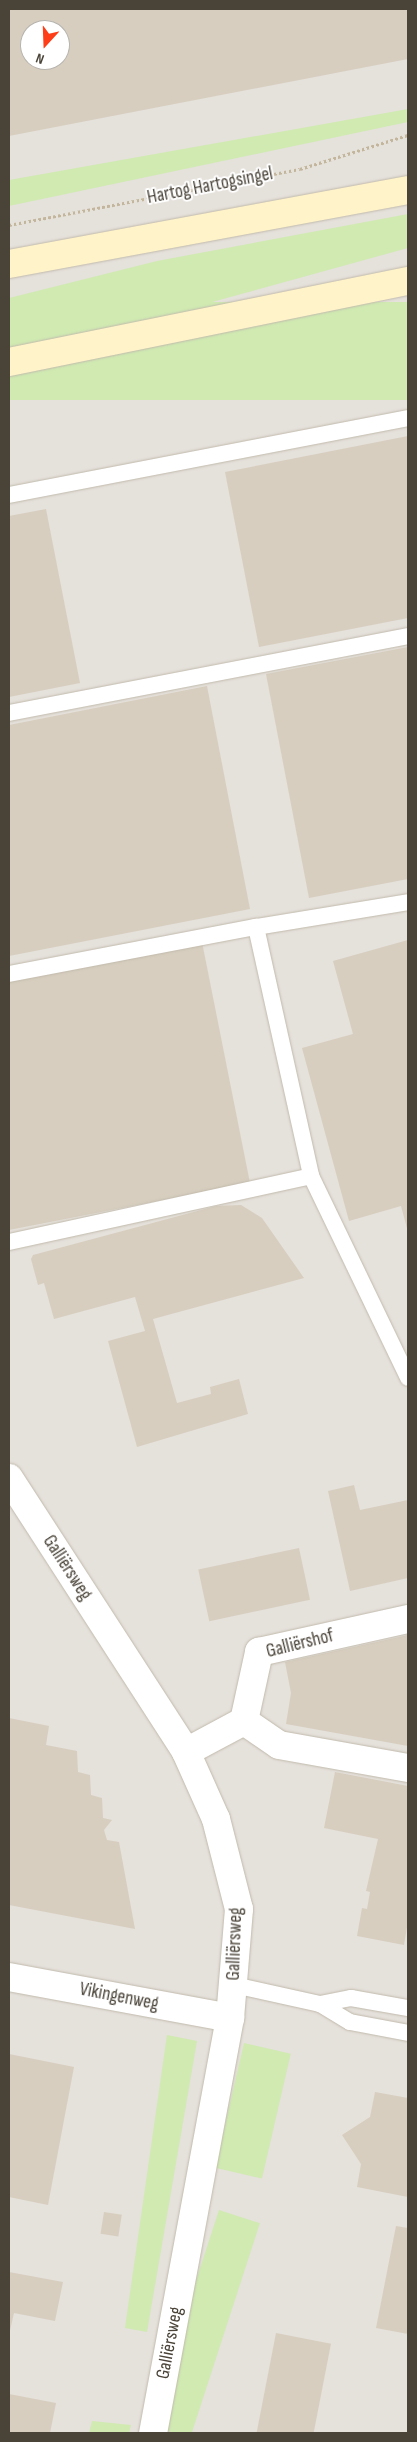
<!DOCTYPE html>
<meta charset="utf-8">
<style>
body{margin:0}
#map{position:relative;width:417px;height:2442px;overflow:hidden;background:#f5f2ea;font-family:"Sofia Sans Condensed",sans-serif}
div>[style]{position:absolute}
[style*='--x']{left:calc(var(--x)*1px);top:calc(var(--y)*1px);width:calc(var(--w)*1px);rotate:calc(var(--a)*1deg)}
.industrial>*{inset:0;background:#e5e1db}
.green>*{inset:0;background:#d0eab2;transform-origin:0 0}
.building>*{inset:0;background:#d7cebf;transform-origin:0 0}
.path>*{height:3px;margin-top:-1.5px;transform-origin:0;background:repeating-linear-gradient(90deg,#c3b69d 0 2.5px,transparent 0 5px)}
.roads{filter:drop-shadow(0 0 1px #c1baac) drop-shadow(0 0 1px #c1baac)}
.lane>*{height:16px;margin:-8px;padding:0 8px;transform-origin:8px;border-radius:8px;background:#fff}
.street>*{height:28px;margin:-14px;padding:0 14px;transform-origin:14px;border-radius:14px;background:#fff}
.secondary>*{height:28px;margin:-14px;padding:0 14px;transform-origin:14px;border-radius:14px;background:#fff3ca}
span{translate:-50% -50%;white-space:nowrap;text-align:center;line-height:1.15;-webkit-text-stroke:4px #fff;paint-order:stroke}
.street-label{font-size:19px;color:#494338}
.frame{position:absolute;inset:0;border:10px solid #494338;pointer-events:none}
.north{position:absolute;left:20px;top:20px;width:50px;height:50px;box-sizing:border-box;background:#fff;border:1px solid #b6b4af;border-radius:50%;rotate:200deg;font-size:14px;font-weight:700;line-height:20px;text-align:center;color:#494338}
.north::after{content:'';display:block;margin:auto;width:18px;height:22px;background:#fd3e19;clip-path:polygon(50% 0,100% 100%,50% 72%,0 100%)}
</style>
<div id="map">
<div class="industrial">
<div style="clip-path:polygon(evenodd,9px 9px,408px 9px,408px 2433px,9px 2433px,9px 9px,30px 30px,60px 30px,60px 60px,30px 60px,30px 30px)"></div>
</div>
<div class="green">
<div style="clip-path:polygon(408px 109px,408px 122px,9px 206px,9px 180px)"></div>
<div style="clip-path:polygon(408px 214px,408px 248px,205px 304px,9px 340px,9px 298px,157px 261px)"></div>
<div style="left:408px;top:302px;width:98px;height:407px;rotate:90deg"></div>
<div style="clip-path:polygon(167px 2035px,197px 2041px,147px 2332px,125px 2328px)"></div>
<div style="left:244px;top:2043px;width:48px;height:128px;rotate:13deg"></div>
<div style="left:219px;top:2210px;width:43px;height:226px;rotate:18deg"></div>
<div style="clip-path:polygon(92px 2421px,131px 2425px,129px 2433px,89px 2433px)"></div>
</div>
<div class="building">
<div style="clip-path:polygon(evenodd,9px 9px,408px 9px,408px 59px,9px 136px,9px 9px,30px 30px,60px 30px,60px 60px,30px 60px,30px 30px)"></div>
<div style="clip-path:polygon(408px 436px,408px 618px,259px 647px,225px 472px)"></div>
<div style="clip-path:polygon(46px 509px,80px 683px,9px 697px,9px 516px)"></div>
<div style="clip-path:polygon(408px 647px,408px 879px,309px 898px,266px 674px)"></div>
<div style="clip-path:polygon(207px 686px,250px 909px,9px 956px,9px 725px)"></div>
<div style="clip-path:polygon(408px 940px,408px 1232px,401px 1206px,349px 1221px,302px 1048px,353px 1034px,333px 961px)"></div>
<div style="clip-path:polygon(202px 942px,250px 1183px,9px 1230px,9px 980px)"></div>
<div style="clip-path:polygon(241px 1205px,262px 1218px,304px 1278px,153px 1319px,177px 1403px,211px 1394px,210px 1387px,239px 1379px,248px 1414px,137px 1447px,108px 1341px,145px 1331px,135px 1297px,54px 1319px,44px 1283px,38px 1285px,31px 1259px,33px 1255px,216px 1206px)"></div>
<div style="clip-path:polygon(354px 1485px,360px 1510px,408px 1500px,408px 1578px,350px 1591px,328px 1491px)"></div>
<div style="left:299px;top:1548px;width:53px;height:103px;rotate:78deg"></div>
<div style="clip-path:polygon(408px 1635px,408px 1746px,286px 1724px,291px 1693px,285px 1662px)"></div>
<div style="clip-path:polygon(9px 1718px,49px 1726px,46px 1745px,77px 1751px,78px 1772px,90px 1775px,91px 1795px,102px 1798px,103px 1818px,112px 1820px,104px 1830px,107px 1840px,119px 1842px,135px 1929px,9px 1905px)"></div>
<div style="clip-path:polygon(335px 1772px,408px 1786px,408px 1921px,404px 1945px,357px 1936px,362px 1908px,367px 1909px,370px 1892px,366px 1891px,378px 1839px,324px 1828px)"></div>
<div style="clip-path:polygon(9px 2054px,74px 2067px,48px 2205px,9px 2197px)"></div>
<div style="clip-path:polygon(375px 2092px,408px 2098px,408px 2197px,357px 2187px,361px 2164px,342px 2135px,370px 2117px)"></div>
<div style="left:104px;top:2212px;width:18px;height:22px;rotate:9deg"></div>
<div style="clip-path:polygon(396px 2226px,408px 2228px,408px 2334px,376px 2328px)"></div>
<div style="clip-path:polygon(9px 2272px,63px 2282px,55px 2321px,14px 2313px,9px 2335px)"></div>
<div style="left:276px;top:2333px;width:56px;height:101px;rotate:11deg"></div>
<div style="clip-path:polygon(9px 2394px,56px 2403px,50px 2433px,9px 2433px)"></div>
</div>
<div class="path">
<div style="--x:9;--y:225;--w:296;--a:-10.9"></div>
<div style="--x:300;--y:169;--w:113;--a:-17.5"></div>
</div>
<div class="roads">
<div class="lane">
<div style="--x:9;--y:495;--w:406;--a:-10.9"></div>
<div style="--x:9;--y:713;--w:406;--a:-10.9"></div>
<div style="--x:256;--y:927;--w:154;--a:-9.3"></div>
<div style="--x:9;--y:974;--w:251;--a:-10.8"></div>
<div style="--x:256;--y:927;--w:255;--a:77.5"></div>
<div style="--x:9;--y:1242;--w:309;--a:-12.3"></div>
<div style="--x:311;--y:1176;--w:224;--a:64.3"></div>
<div style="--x:234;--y:1985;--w:88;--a:12.5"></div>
<div style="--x:320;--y:2004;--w:35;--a:31"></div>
<div style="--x:350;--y:2022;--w:59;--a:10.7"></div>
<div style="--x:320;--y:2004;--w:32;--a:-11"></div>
<div style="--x:351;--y:1998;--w:58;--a:10"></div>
</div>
<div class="street">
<div style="--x:9;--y:1478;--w:326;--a:57.1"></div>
<div style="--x:186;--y:1752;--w:73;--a:65.9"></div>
<div style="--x:216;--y:1819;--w:93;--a:75.7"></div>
<div style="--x:239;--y:1909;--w:109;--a:94.7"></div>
<div style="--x:230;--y:2018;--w:422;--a:100.5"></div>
<div style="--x:244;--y:1721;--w:71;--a:-77.7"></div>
<div style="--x:259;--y:1652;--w:153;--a:-12.5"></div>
<div style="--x:244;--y:1721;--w:42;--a:34.4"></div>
<div style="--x:279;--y:1745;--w:131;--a:10.1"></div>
<div style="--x:186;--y:1752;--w:66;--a:-28.1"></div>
<div style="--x:9;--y:1977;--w:225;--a:10.5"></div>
</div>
<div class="secondary">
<div style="--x:9;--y:264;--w:406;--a:-10.5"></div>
<div style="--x:9;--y:362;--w:407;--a:-11.5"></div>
</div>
</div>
<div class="street-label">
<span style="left:210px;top:186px;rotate:-11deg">Hartog Hartogsingel</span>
<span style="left:67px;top:1568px;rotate:57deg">Galliërsweg</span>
<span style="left:300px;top:1644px;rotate:-14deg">Galliërshof</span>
<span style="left:235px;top:1944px;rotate:-88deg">Galliërsweg</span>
<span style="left:119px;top:1997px;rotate:11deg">Vikingenweg</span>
<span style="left:170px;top:2343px;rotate:-79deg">Galliërsweg</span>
</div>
<div class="frame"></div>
<div class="north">N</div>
</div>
